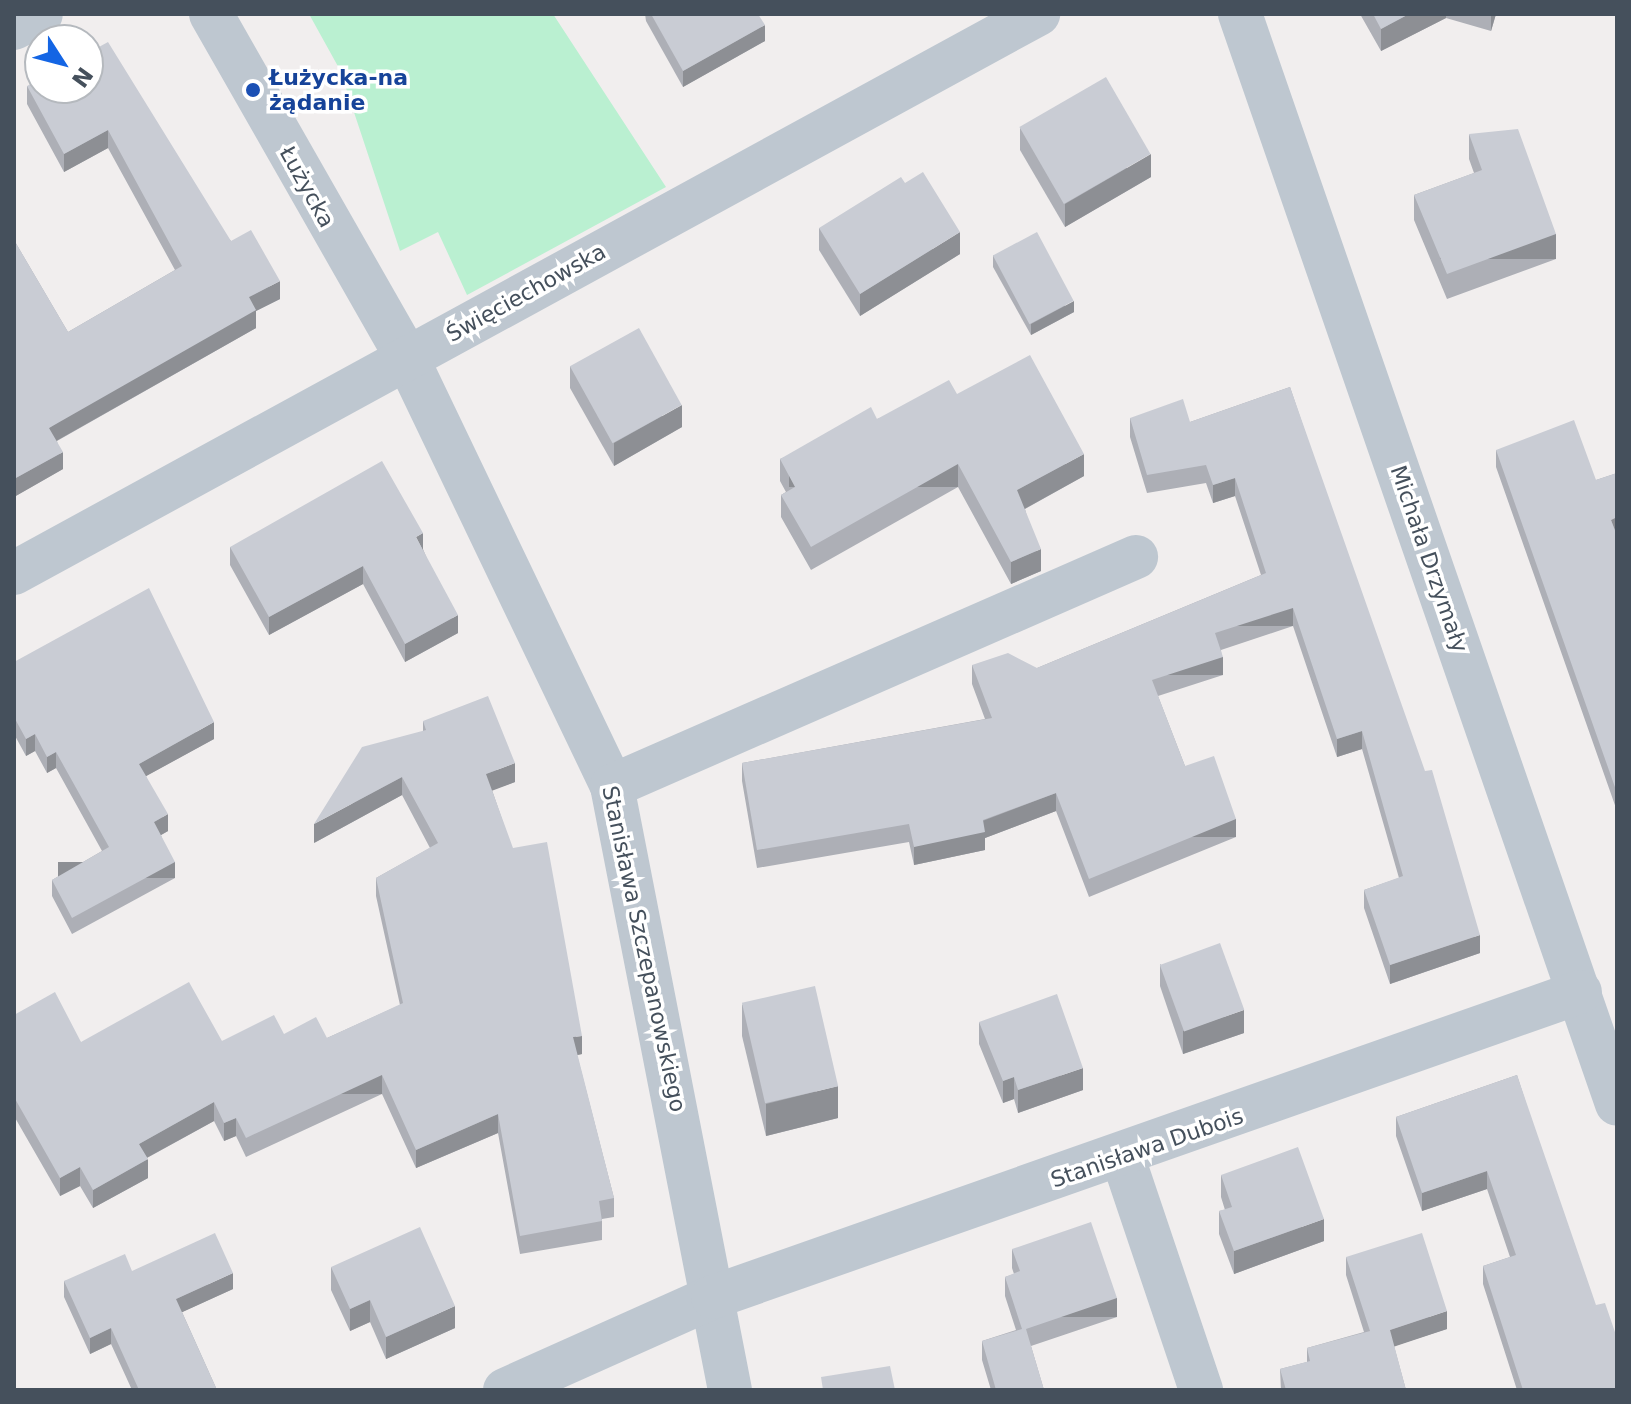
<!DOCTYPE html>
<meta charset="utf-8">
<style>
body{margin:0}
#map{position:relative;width:1631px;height:1404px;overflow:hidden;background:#f1eeee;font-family:"DejaVu Sans",sans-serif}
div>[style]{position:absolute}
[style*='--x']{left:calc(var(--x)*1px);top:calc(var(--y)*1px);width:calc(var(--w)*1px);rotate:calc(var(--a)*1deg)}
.green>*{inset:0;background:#baf0d1}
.minor>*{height:44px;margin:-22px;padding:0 22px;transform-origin:22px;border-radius:22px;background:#bec7d0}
.tertiary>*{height:44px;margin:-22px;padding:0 22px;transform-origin:22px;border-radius:22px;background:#bec7d0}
.wall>*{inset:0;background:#adafb6}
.shaded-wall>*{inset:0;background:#8d8f94;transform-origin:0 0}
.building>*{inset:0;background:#c9ccd4;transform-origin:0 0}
.dots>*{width:22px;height:22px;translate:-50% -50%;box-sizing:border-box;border:4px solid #fff;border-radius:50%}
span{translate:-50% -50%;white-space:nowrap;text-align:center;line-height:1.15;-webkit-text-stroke:7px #fff;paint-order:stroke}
.transit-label{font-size:22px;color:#164399;font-weight:700}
.left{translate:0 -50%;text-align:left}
.street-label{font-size:22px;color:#45505c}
.frame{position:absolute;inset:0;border:16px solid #45505c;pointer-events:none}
.north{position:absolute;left:24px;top:24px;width:80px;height:80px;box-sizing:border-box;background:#fff;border:2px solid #b5b9be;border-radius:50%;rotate:126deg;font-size:22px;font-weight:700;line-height:32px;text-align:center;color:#45505c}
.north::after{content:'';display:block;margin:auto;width:28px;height:36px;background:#1465e4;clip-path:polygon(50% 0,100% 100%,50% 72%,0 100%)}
</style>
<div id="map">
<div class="green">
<div style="clip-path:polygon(309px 14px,553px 14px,666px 187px,467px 295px,438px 232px,400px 251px,340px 70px)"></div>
</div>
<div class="minor">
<div style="--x:211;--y:14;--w:396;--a:60.3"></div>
<div style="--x:407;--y:358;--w:475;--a:64.4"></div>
<div style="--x:612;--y:786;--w:615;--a:78.95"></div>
<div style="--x:1240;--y:14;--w:1153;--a:70.92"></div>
<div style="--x:14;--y:28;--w:30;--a:-27"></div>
<div style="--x:612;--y:786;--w:572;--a:-23.61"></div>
<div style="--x:1123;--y:1158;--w:245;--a:71.4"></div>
<div style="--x:505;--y:1390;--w:228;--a:-24.1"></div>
<div style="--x:713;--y:1297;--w:919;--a:-19.38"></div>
</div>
<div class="tertiary">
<div style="--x:14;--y:573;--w:1167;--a:-28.63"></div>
</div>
<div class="wall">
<div style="clip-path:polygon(645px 14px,758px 14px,765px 41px,683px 87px,646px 21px)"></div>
<div style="clip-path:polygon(1360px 14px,1496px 14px,1491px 31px,1446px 18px,1381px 51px)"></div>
<div style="clip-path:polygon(27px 86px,88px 88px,231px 241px,280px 299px,256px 311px,256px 328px,57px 441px,63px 469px,14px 497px,14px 240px,68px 332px,175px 270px,108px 148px,64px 172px,27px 104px)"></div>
<div style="clip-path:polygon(1020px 128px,1151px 177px,1065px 227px,1020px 150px)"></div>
<div style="clip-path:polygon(1469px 134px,1556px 259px,1447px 299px,1414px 220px,1414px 195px,1474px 173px,1469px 159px)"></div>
<div style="clip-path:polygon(819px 228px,960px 254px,860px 316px,819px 250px)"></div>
<div style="clip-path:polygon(993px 255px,1074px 312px,1031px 335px,993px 267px)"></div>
<div style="clip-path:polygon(570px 366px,682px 427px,614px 466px,570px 388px)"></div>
<div style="clip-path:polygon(1290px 387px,1480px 953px,1390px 984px,1364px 908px,1364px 890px,1399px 878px,1362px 749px,1337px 757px,1293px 626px,1221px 650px,1223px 675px,1158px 696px,1185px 766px,1236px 837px,1089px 897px,1056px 811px,985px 838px,985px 850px,914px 865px,909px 842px,757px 868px,742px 781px,742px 763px,985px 719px,972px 684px,972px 665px,1037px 668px,1261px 575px,1235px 496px,1213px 503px,1206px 483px,1147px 493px,1130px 437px,1130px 418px,1190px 422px)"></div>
<div style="clip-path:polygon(957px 394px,1084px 476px,1025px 509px,1041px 571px,1011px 584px,958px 487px,811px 570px,781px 517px,781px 495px,786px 492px,780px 481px,780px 459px,877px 419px)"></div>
<div style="clip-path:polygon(1496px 450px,1596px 480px,1617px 473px,1617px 811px,1496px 467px)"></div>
<div style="clip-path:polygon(230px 547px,423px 549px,458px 633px,405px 662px,363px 584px,269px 635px,230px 565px)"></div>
<div style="clip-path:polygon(14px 662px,214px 739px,146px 776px,168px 831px,161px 835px,175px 878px,72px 934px,52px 896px,52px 880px,102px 851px,56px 768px,47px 773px,35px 751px,26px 756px,14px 734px)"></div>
<div style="clip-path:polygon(423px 721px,515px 782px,492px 790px,582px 1054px,577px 1055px,614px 1198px,614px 1217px,602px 1219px,602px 1240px,520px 1254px,498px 1133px,416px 1168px,382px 1094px,246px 1157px,236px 1136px,224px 1141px,214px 1121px,147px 1158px,148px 1178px,93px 1208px,80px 1186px,60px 1196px,14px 1116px,14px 1015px,81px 1042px,222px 1041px,284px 1034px,327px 1038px,400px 1005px,376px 896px,376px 878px,430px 848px,402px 795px,314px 843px,423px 731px)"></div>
<div style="clip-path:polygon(1160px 964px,1244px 1033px,1183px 1054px,1160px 986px)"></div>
<div style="clip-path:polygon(742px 1004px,838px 1118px,766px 1136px,742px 1036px)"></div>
<div style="clip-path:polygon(979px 1022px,1083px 1090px,1018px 1113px,1014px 1099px,1003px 1103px,979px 1044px)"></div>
<div style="clip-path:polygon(1517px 1075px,1617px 1390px,1517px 1390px,1483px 1284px,1483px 1266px,1510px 1257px,1487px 1189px,1422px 1211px,1396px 1136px,1396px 1117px)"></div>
<div style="clip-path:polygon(1221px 1175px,1324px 1241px,1234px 1274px,1219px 1234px,1219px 1211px,1225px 1210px,1221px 1197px)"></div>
<div style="clip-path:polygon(1012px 1249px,1117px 1317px,1031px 1346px,1044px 1390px,991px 1390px,982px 1360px,982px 1341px,1016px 1330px,1005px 1296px,1005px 1277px,1014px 1274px,1012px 1268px)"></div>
<div style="clip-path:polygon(1346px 1257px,1447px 1329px,1394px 1346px,1406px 1390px,1281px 1390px,1280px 1369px,1307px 1362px,1307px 1348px,1364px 1332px,1346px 1275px)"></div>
<div style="clip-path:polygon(331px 1267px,455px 1328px,386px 1359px,370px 1322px,350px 1331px,331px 1290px)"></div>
<div style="clip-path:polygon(132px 1271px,233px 1289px,182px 1312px,217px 1390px,132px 1390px,111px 1344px,90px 1354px,64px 1297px,64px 1281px)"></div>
</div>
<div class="shaded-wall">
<div style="clip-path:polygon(1409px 14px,1446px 14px,1446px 18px,1381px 51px,1381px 29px)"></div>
<div style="clip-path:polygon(1491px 14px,1496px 14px,1491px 31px)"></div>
<div style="clip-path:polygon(765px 25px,765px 41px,683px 87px,683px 71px)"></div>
<div style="clip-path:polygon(108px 130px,108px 148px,64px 172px,64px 154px)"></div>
<div style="clip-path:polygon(1151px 154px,1151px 177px,1065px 227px,1065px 204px)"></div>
<div style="clip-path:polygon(960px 232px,960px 254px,860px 316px,860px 294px)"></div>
<div style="left:1556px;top:234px;width:25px;height:116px;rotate:90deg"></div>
<div style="clip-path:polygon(280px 281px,280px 299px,256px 311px,256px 328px,49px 445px,49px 428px,249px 297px)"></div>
<div style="clip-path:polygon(1074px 301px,1074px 312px,1031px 335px,1031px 324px)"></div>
<div style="clip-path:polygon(682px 405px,682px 427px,614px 466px,614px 443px)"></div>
<div style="clip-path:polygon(63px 452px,63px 469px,14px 497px,14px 479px)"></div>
<div style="clip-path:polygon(1084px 454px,1084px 476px,1017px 513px,1017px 490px)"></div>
<div style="left:958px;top:464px;width:23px;height:169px;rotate:90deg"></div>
<div style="clip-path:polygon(1235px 478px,1235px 496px,1213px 503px,1213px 485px)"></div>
<div style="clip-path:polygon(1617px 517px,1617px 535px,1611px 520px)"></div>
<div style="clip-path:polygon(423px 533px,423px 551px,416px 537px)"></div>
<div style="clip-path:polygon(1041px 549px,1041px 571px,1011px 584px,1011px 562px)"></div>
<div style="clip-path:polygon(363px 566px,363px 584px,269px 635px,269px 617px)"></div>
<div style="left:1293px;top:608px;width:18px;height:82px;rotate:90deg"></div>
<div style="clip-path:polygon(458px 615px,458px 633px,405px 662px,405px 644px)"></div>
<div style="left:1223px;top:657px;width:18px;height:75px;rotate:90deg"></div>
<div style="clip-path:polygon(214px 722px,214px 739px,139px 780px,139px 764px)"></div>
<div style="clip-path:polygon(1362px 731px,1362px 749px,1337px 757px,1337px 739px)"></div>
<div style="clip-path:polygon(35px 734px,35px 751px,26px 756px,26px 739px)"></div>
<div style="clip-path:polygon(56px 752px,56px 768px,47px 773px,47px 757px)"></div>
<div style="clip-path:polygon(515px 763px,515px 782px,486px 793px,486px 774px)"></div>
<div style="clip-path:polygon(402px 777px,402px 795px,314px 843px,314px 824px)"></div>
<div style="clip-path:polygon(1056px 793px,1056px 811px,985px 838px,985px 850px,914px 865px,914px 847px)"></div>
<div style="clip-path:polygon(168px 814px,168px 831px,154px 839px,154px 822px)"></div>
<div style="left:1236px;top:819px;width:18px;height:159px;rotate:90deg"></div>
<div style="left:175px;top:862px;width:16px;height:117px;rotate:90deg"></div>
<div style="clip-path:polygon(1480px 935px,1480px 953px,1390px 984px,1390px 965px)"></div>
<div style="clip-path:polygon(1244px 1010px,1244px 1033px,1183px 1054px,1183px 1031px)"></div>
<div style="clip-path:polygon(582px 1036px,582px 1054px,573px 1056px,573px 1037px)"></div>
<div style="clip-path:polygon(1083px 1068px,1083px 1090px,1018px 1113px,1018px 1090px)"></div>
<div style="left:382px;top:1075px;width:19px;height:150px;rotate:90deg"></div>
<div style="clip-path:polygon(1014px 1077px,1014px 1099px,1003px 1103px,1003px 1081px)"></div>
<div style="clip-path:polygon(838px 1086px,838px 1118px,766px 1136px,766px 1104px)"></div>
<div style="clip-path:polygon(214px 1102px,214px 1121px,139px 1162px,139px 1144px)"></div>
<div style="clip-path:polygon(498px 1114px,498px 1133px,416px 1168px,416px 1150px)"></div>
<div style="clip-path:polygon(236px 1118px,236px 1136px,224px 1141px,224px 1123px)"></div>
<div style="clip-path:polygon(148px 1159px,148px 1178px,93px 1208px,93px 1190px)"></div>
<div style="clip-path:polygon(80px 1167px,80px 1186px,60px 1196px,60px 1178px)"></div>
<div style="clip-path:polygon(1487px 1171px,1487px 1189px,1422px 1211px,1422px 1193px)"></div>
<div style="clip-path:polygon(1324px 1219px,1324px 1241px,1234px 1274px,1234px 1251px)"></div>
<div style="clip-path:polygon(233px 1273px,233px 1289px,176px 1315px,176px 1299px)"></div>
<div style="left:1117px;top:1298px;width:19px;height:96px;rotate:90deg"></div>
<div style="clip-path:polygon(370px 1300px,370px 1322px,350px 1331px,350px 1309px)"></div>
<div style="clip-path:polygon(455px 1306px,455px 1328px,386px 1359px,386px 1337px)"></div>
<div style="clip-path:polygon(1447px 1311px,1447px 1329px,1390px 1348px,1390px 1330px)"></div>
<div style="clip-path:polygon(111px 1328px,111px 1344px,90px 1354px,90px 1338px)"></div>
</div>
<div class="building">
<div style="clip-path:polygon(651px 14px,758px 14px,765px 25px,683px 71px)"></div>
<div style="clip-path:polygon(1373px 14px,1409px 14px,1381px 29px)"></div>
<div style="clip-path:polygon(108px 42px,231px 241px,251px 230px,280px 281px,249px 297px,256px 310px,49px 428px,63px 452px,14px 479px,14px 240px,68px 332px,182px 266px,108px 130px,64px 154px,27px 86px,40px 79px,40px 88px,88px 88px,88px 53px)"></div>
<div style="left:1106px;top:77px;width:89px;height:100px;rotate:60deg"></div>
<div style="clip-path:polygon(1518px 129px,1556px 234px,1447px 274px,1414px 195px,1482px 170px,1469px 134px)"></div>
<div style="clip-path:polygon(923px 172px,960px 232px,860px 294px,819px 228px,901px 177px,905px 183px)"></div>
<div style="left:1037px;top:232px;width:78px;height:50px;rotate:62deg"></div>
<div style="left:639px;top:328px;width:88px;height:79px;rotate:61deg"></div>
<div style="clip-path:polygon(1030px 355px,1084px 454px,1017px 490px,1041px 549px,1011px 562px,958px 464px,811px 547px,781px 495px,795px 487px,780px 459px,871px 407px,877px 419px,949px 380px,957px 394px)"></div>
<div style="clip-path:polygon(1290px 387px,1425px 771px,1432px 770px,1480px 935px,1390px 965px,1364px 890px,1403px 876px,1362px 731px,1337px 739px,1293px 608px,1215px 633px,1223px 657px,1152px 680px,1185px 766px,1214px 756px,1236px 819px,1089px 879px,1056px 793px,983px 820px,985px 832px,914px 847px,909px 824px,757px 850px,742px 763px,992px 718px,972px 665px,1008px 653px,1037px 668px,1266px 573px,1235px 478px,1213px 485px,1206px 465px,1147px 475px,1130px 418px,1183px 399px,1190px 422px)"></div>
<div style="clip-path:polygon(1574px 420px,1596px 480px,1617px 473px,1617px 517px,1611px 520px,1617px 536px,1617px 793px,1496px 450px)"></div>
<div style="clip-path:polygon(382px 461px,423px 533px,416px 537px,458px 615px,405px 644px,363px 566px,269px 617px,230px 547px)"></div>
<div style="clip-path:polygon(149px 588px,214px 722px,139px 764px,168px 814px,154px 822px,175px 862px,72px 918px,52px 880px,109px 847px,56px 752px,47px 757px,35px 734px,26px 739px,14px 717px,14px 662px)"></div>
<div style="clip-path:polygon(488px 696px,515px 763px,486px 774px,513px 848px,547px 842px,582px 1036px,573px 1037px,614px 1198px,599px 1201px,602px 1221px,520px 1236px,498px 1114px,416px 1150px,382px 1075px,246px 1138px,236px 1118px,224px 1123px,214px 1102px,139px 1144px,148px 1159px,93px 1190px,80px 1167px,60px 1178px,14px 1097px,14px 1015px,55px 992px,81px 1042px,189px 982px,222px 1041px,274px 1015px,284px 1034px,316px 1017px,327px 1038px,403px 1003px,376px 878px,438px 843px,402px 777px,314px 824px,362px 747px,426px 730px,423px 721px)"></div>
<div style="left:1220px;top:943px;width:71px;height:64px;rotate:70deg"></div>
<div style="left:815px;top:986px;width:103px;height:75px;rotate:77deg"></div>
<div style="clip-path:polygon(1057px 994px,1083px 1068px,1018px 1090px,1014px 1077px,1003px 1081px,979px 1022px)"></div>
<div style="clip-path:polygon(1517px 1075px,1596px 1305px,1605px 1303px,1617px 1338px,1617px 1390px,1523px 1390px,1483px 1266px,1516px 1255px,1487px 1171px,1422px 1193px,1396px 1117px)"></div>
<div style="clip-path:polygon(1298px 1147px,1324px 1219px,1234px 1251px,1219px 1211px,1232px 1207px,1221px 1175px)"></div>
<div style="clip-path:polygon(1091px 1222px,1117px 1298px,1026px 1329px,1044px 1390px,996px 1390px,982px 1341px,1022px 1329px,1005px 1277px,1020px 1271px,1012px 1249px)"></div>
<div style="clip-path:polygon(420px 1227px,455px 1306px,386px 1337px,370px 1300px,350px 1309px,331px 1267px)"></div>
<div style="clip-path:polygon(215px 1233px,233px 1273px,176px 1299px,217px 1390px,139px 1390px,111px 1328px,90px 1338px,64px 1281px,125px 1254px,132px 1271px)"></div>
<div style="clip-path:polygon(1422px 1233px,1447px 1311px,1390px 1330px,1406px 1390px,1286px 1390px,1280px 1369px,1310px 1361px,1307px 1348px,1370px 1331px,1346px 1257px)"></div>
<div style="clip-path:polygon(890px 1366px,895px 1390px,823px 1390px,821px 1377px)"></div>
</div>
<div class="dots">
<div style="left:253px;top:90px;background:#1a4fb4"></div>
</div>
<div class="transit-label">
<span class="left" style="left:269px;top:90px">Łużycka-na<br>żądanie</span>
</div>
<div class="street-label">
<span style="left:307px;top:187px;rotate:61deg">Łużycka</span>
<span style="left:526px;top:293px;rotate:-29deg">Święciechowska</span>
<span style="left:1429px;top:559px;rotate:71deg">Michała Drzymały</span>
<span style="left:644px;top:949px;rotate:78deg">Stanisława Szczepanowskiego</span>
<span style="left:1147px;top:1148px;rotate:-19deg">Stanisława Dubois</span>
</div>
<div class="frame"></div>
<div class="north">N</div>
</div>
